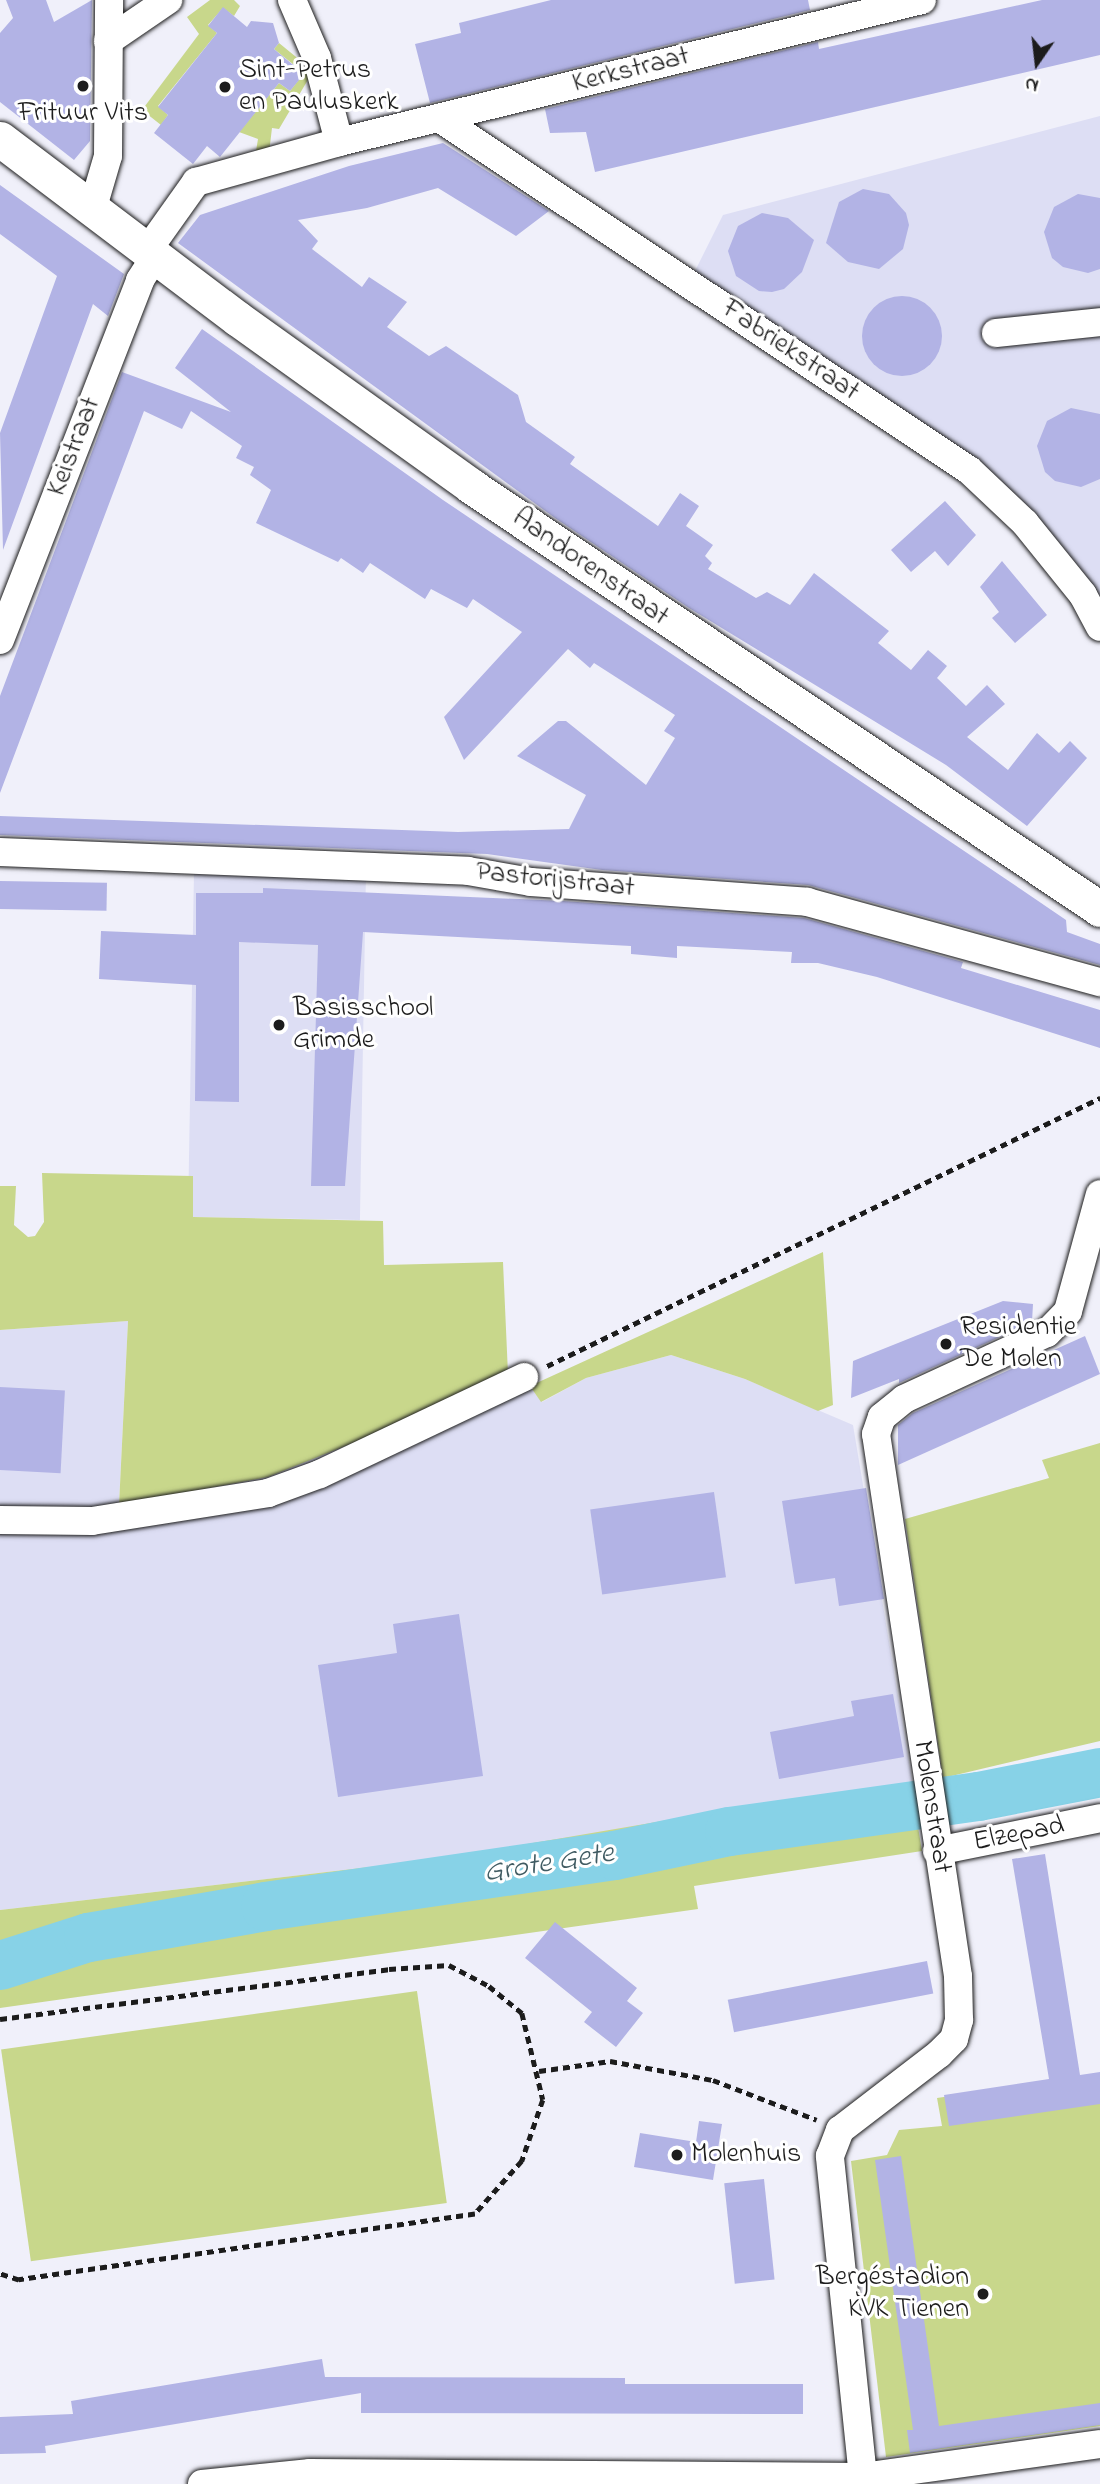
<!DOCTYPE html>
<meta charset="utf-8">
<style>
body{margin:0}
#map{position:relative;width:1100px;height:2484px;overflow:hidden;background:#f0f0fa;font-family:"Indie Flower",sans-serif}
div>[style]{position:absolute}
[style*='--x']{left:calc(var(--x)*1px);top:calc(var(--y)*1px);width:calc(var(--w)*1px);rotate:calc(var(--a)*1deg)}
.built>*{inset:0;background:#dddef4;transform-origin:0 0}
.green>*{inset:0;background:#c8d78b;transform-origin:0 0}
.river>*{height:49px;margin:-24.5px;padding:0 24.5px;transform-origin:24.5px;border-radius:24.5px;background:#87d2e7}
.building>*{inset:0;background:#b2b3e5;transform-origin:0 0}
.round{border-radius:50%}
.path>*{height:4.5px;margin-top:-2.25px;transform-origin:0;background:repeating-linear-gradient(90deg,#1c1c1c 0 7px,transparent 0 12px)}
.roads{filter:drop-shadow(0 0 2px #1c1c1c) drop-shadow(0 0 2px #1c1c1c)}
.minor>*{height:28px;margin:-14px;padding:0 14px;transform-origin:14px;border-radius:14px;background:#fff}
.major>*{height:35px;margin:-17.5px;padding:0 17.5px;transform-origin:17.5px;border-radius:17.5px;background:#fff}
.dots>*{width:19px;height:19px;translate:-50% -50%;box-sizing:border-box;border:4px solid #fff;border-radius:50%}
span{translate:-50% -50%;white-space:nowrap;text-align:center;line-height:1.15;-webkit-text-stroke:6px #fff;paint-order:stroke}
.poi-label{font-size:28px;color:#1c1c1c}
.left{translate:0 -50%;text-align:left}
.right{translate:-100% -50%;text-align:right}
.street-label{font-size:28px;color:#1c1c1c}
.water-label{font-size:30px;color:#415c63;font-style:italic}
.north{position:absolute;left:1002px;top:28px;width:70px;height:70px;-webkit-text-stroke:5px #fff;paint-order:stroke;rotate:194deg;font-size:19px;font-weight:700;line-height:28px;text-align:center;color:#1c1c1c}
.north::after{content:'';display:block;margin:auto;width:24px;height:32px;background:#1c1c1c;clip-path:polygon(50% 0,100% 100%,50% 72%,0 100%)}
</style>
<div id="map">
<div class="built">
<div style="clip-path:polygon(1100px 116px,1100px 607px,1025px 508px,694px 273px,723px 215px)"></div>
<div style="left:194px;top:871px;width:172px;height:346px;rotate:1deg"></div>
<div style="clip-path:polygon(128px 1321px,119px 1504px,519px 1368px,542px 1402px,586px 1378px,671px 1355px,745px 1379px,853px 1425px,913px 1786px,438px 1859px,0 1910px,0 1330px)"></div>
</div>
<div class="green">
<div style="clip-path:polygon(210px 0,234px 0,240px 6px,234px 16px,223px 8px,208px 25px,217px 33px,158px 106px,168px 115px,161px 125px,142px 110px,199px 34px,187px 17px)"></div>
<div style="clip-path:polygon(279px 43px,301px 61px,309px 78px,279px 129px,272px 128px,269px 153px,256px 151px,258px 139px,239px 132px,279px 83px,290px 91px,304px 73px,274px 49px)"></div>
<div style="clip-path:polygon(42px 1173px,193px 1176px,193px 1217px,383px 1221px,384px 1265px,503px 1262px,508px 1374px,415px 1418px,268px 1477px,119px 1505px,128px 1321px,0 1330px,0 1186px,16px 1186px,14px 1225px,28px 1237px,35px 1236px,44px 1222px)"></div>
<div style="clip-path:polygon(823px 1252px,833px 1405px,818px 1411px,745px 1379px,671px 1355px,586px 1378px,541px 1402px,530px 1386px)"></div>
<div style="clip-path:polygon(1100px 1443px,1100px 1741px,943px 1778px,905px 1519px,1049px 1478px,1042px 1460px)"></div>
<div style="clip-path:polygon(916px 1815px,922px 1851px,694px 1886px,698px 1909px,0 2008px,0 1910px,438px 1859px,674px 1819px,675px 1852px)"></div>
<div style="left:417px;top:1991px;width:214px;height:420px;rotate:82deg"></div>
<div style="clip-path:polygon(1100px 2074px,1100px 2426px,886px 2457px,851px 2161px,887px 2155px,899px 2130px,942px 2126px,937px 2098px)"></div>
</div>
<div class="river">
<div style="--x:0;--y:1965;--w:92;--a:-17.7"></div>
<div style="--x:88;--y:1937;--w:180;--a:-9.9"></div>
<div style="--x:265;--y:1906;--w:353;--a:-8.3"></div>
<div style="--x:614;--y:1855;--w:117;--a:-11.8"></div>
<div style="--x:729;--y:1831;--w:251;--a:-8"></div>
<div style="--x:978;--y:1796;--w:124;--a:-11.1"></div>
</div>
<div class="building">
<div style="clip-path:polygon(6px 0,46px 0,54px 22px,92px 0,90px 141px,74px 160px,0 102px,0 33px,13px 18px)"></div>
<div style="clip-path:polygon(551px 0,808px 0,810px 10px,430px 103px,415px 44px,461px 33px,459px 23px)"></div>
<div style="clip-path:polygon(1042px 0,1100px 0,1100px 55px,595px 172px,586px 132px,550px 133px,545px 109px,818px 42px,819px 49px)"></div>
<div style="clip-path:polygon(223px 7px,247px 27px,251px 21px,273px 23px,279px 43px,274px 49px,304px 74px,290px 91px,279px 83px,220px 157px,207px 146px,193px 164px,154px 133px,168px 115px,158px 107px,217px 33px,208px 26px)"></div>
<div style="clip-path:polygon(443px 143px,549px 211px,516px 236px,438px 188px,367px 208px,298px 220px,318px 241px,312px 249px,362px 287px,369px 277px,407px 302px,387px 327px,429px 356px,446px 346px,518px 395px,526px 422px,575px 457px,570px 464px,658px 526px,680px 493px,699px 506px,686px 526px,713px 545px,705px 556px,712px 563px,708px 569px,756px 598px,767px 592px,790px 605px,814px 573px,889px 631px,878px 643px,911px 670px,928px 650px,947px 666px,937px 678px,966px 706px,987px 685px,1005px 704px,967px 737px,1008px 770px,1037px 733px,1059px 753px,1070px 741px,1087px 758px,1027px 826px,946px 765px,689px 608px,555px 518px,178px 243px,200px 215px,349px 166px)"></div>
<div style="clip-path:polygon(0 185px,124px 274px,108px 316px,93px 304px,3px 550px,0 433px,57px 276px,0 234px)"></div>
<div style="clip-path:polygon(863px 189px,889px 194px,906px 213px,909px 225px,903px 249px,879px 269px,848px 262px,826px 243px,839px 202px)"></div>
<div style="clip-path:polygon(1078px 194px,1100px 198px,1100px 269px,1088px 273px,1063px 267px,1052px 258px,1044px 232px,1054px 207px)"></div>
<div style="clip-path:polygon(762px 213px,788px 218px,814px 240px,802px 272px,784px 289px,772px 292px,759px 291px,736px 276px,728px 251px,738px 226px)"></div>
<div class="round" style="left:862px;top:296px;width:80px;height:80px"></div>
<div style="clip-path:polygon(202px 329px,443px 500px,1022px 890px,1066px 920px,1067px 932px,1100px 944px,1100px 965px,808px 885px,602px 870px,487px 854px,0 835px,0 816px,458px 832px,569px 829px,586px 795px,517px 756px,558px 721px,566px 721px,646px 785px,675px 738px,664px 731px,675px 715px,594px 663px,590px 668px,568px 649px,464px 760px,444px 717px,522px 632px,473px 599px,467px 608px,431px 589px,425px 599px,370px 563px,363px 573px,341px 558px,338px 562px,256px 523px,271px 490px,250px 475px,254px 467px,236px 458px,242px 446px,191px 411px,182px 429px,144px 411px,0 793px,0 696px,122px 372px,231px 412px,175px 368px)"></div>
<div style="clip-path:polygon(1071px 408px,1100px 414px,1100px 479px,1081px 487px,1055px 481px,1045px 472px,1037px 446px,1047px 421px)"></div>
<div style="clip-path:polygon(945px 501px,976px 535px,948px 566px,935px 551px,911px 572px,891px 550px)"></div>
<div style="clip-path:polygon(1002px 561px,1047px 615px,1015px 643px,992px 618px,999px 612px,980px 587px)"></div>
<div style="left:0;top:881px;width:107px;height:28px;rotate:1deg"></div>
<div style="clip-path:polygon(263px 888px,563px 901px,804px 918px,963px 962px,961px 968px,1100px 1010px,1100px 1048px,877px 977px,818px 963px,791px 963px,792px 952px,677px 946px,677px 958px,631px 954px,631px 946px,363px 932px,345px 1186px,311px 1186px,318px 945px,239px 942px,239px 1102px,195px 1101px,196px 985px,99px 979px,101px 931px,196px 935px,196px 893px,263px 893px)"></div>
<div style="clip-path:polygon(1003px 1301px,1033px 1304px,1032px 1322px,899px 1383px,899px 1379px,851px 1398px,853px 1361px)"></div>
<div style="clip-path:polygon(1085px 1336px,1100px 1374px,898px 1465px,898px 1425px,913px 1413px)"></div>
<div style="left:0;top:1387px;width:65px;height:83px;rotate:3deg"></div>
<div style="clip-path:polygon(866px 1488px,884px 1599px,839px 1606px,835px 1578px,795px 1584px,782px 1501px)"></div>
<div style="left:714px;top:1492px;width:86px;height:125px;rotate:82deg"></div>
<div style="clip-path:polygon(459px 1614px,483px 1776px,338px 1797px,318px 1665px,397px 1653px,393px 1624px)"></div>
<div style="clip-path:polygon(893px 1694px,904px 1757px,779px 1779px,770px 1732px,854px 1716px,851px 1701px)"></div>
<div style="clip-path:polygon(1045px 1854px,1080px 2075px,1100px 2072px,1100px 2104px,949px 2126px,944px 2095px,1049px 2079px,1012px 1859px)"></div>
<div style="clip-path:polygon(555px 1922px,637px 1988px,627px 2001px,643px 2013px,616px 2047px,584px 2022px,592px 2012px,525px 1958px)"></div>
<div style="left:927px;top:1961px;width:33px;height:203px;rotate:79deg"></div>
<div style="clip-path:polygon(699px 2121px,722px 2124px,713px 2180px,634px 2167px,640px 2133px,696px 2142px)"></div>
<div style="clip-path:polygon(901px 2156px,939px 2426px,1100px 2403px,1100px 2425px,910px 2453px,907px 2430px,913px 2430px,875px 2160px)"></div>
<div style="left:764px;top:2179px;width:101px;height:40px;rotate:84deg"></div>
<div style="clip-path:polygon(322px 2359px,325px 2377px,625px 2378px,625px 2384px,803px 2384px,803px 2414px,361px 2413px,361px 2393px,45px 2446px,46px 2453px,0 2454px,0 2417px,73px 2414px,71px 2401px)"></div>
</div>
<div class="path">
<div style="--x:547;--y:1366;--w:615;--a:-25.86"></div>
<div style="--x:0;--y:2019;--w:392;--a:-7.3"></div>
<div style="--x:389;--y:1969;--w:60;--a:-3.8"></div>
<div style="--x:449;--y:1965;--w:45;--a:27.7"></div>
<div style="--x:489;--y:1986;--w:43;--a:39.3"></div>
<div style="--x:522;--y:2013;--w:89;--a:76.4"></div>
<div style="--x:543;--y:2100;--w:65;--a:109"></div>
<div style="--x:522;--y:2161;--w:71;--a:131.6"></div>
<div style="--x:475;--y:2214;--w:461;--a:171.8"></div>
<div style="--x:19;--y:2280;--w:20;--a:-162"></div>
<div style="--x:539;--y:2071;--w:72;--a:-8"></div>
<div style="--x:610;--y:2061;--w:105;--a:10.5"></div>
<div style="--x:713;--y:2080;--w:111;--a:21"></div>
</div>
<div class="roads">
<div class="minor">
<div style="--x:292;--y:0;--w:63;--a:66.7"></div>
<div style="--x:317;--y:58;--w:87;--a:75.3"></div>
<div style="--x:108;--y:41;--w:73;--a:-34.3"></div>
<div style="--x:439;--y:118;--w:636;--a:33.59"></div>
<div style="--x:969;--y:470;--w:77;--a:43.4"></div>
<div style="--x:1025;--y:523;--w:92;--a:51.1"></div>
<div style="--x:1083;--y:595;--w:36;--a:62"></div>
<div style="--x:93;--y:207;--w:53;--a:-73.6"></div>
<div style="--x:108;--y:156;--w:156;--a:-89.6"></div>
<div style="--x:147;--y:251;--w:85;--a:-54.6"></div>
<div style="--x:196;--y:182;--w:148;--a:-15.6"></div>
<div style="--x:339;--y:142;--w:600;--a:-13.69"></div>
<div style="--x:996;--y:333;--w:105;--a:-6"></div>
<div style="--x:0;--y:640;--w:386;--a:-68.7"></div>
<div style="--x:140;--y:280;--w:27;--a:-57"></div>
<div style="--x:0;--y:852;--w:468;--a:2.3"></div>
<div style="--x:468;--y:871;--w:64;--a:9.9"></div>
<div style="--x:531;--y:882;--w:277;--a:4.1"></div>
<div style="--x:807;--y:902;--w:304;--a:15.3"></div>
<div style="--x:0;--y:1520;--w:92;--a:0.6"></div>
<div style="--x:92;--y:1521;--w:178;--a:-9"></div>
<div style="--x:268;--y:1493;--w:55;--a:-20.1"></div>
<div style="--x:320;--y:1474;--w:226;--a:-25.4"></div>
<div style="--x:937;--y:1851;--w:166;--a:-11.4"></div>
<div style="--x:863;--y:2477;--w:323;--a:-95.9"></div>
<div style="--x:830;--y:2156;--w:28;--a:-69"></div>
<div style="--x:840;--y:2130;--w:125;--a:-37.5"></div>
<div style="--x:939;--y:2054;--w:21;--a:-45"></div>
<div style="--x:954;--y:2039;--w:20;--a:-75"></div>
<div style="--x:959;--y:2020;--w:44;--a:-91.3"></div>
<div style="--x:958;--y:1976;--w:548;--a:-98.6"></div>
<div style="--x:876;--y:1434;--w:18;--a:-71"></div>
<div style="--x:882;--y:1417;--w:28;--a:-39"></div>
<div style="--x:904;--y:1399;--w:157;--a:-24.8"></div>
<div style="--x:1047;--y:1333;--w:30;--a:-46"></div>
<div style="--x:1068;--y:1311;--w:121;--a:-74.7"></div>
<div style="--x:202;--y:2484;--w:109;--a:-5.8"></div>
<div style="--x:310;--y:2473;--w:553;--a:0.41"></div>
<div style="--x:863;--y:2477;--w:239;--a:-7.9"></div>
</div>
<div class="major">
<div style="--x:0;--y:139;--w:298;--a:37.1"></div>
<div style="--x:238;--y:319;--w:287;--a:35.6"></div>
<div style="--x:471;--y:486;--w:758;--a:33.92"></div>
</div>
</div>
<div class="dots">
<div style="left:83px;top:86px;background:#1c1c1c"></div>
<div style="left:225px;top:87px;background:#1c1c1c"></div>
<div style="left:279px;top:1025px;background:#1c1c1c"></div>
<div style="left:946px;top:1344px;background:#1c1c1c"></div>
<div style="left:677px;top:2155px;background:#1c1c1c"></div>
<div style="left:983px;top:2294px;background:#1c1c1c"></div>
</div>
<div class="poi-label">
<span class="left" style="left:239px;top:87px">Sint-Petrus<br>en Pauluskerk</span>
<span style="left:83px;top:114px">Frituur Vits</span>
<span class="left" style="left:293px;top:1025px">Basisschool<br>Grimde</span>
<span class="left" style="left:960px;top:1344px">Residentie<br>De Molen</span>
<span class="left" style="left:691px;top:2155px">Molenhuis</span>
<span class="right" style="left:969px;top:2294px">Bergéstadion<br>KVK Tienen</span>
</div>
<div class="street-label">
<span style="left:631px;top:71px;rotate:-14deg">Kerkstraat</span>
<span style="left:790px;top:351px;rotate:34deg">Fabriekstraat</span>
<span style="left:75px;top:447px;rotate:-69deg">Keistraat</span>
<span style="left:590px;top:568px;rotate:35deg">Aandorenstraat</span>
<span style="left:555px;top:881px;rotate:6deg">Pastorijstraat</span>
<span style="left:931px;top:1807px;rotate:81deg">Molenstraat</span>
<span style="left:1019px;top:1835px;rotate:-11deg">Elzepad</span>
</div>
<div class="water-label">
<span style="left:549px;top:1864px;rotate:-9deg">Grote Gete</span>
</div>
<div class="north">N</div>
</div>
